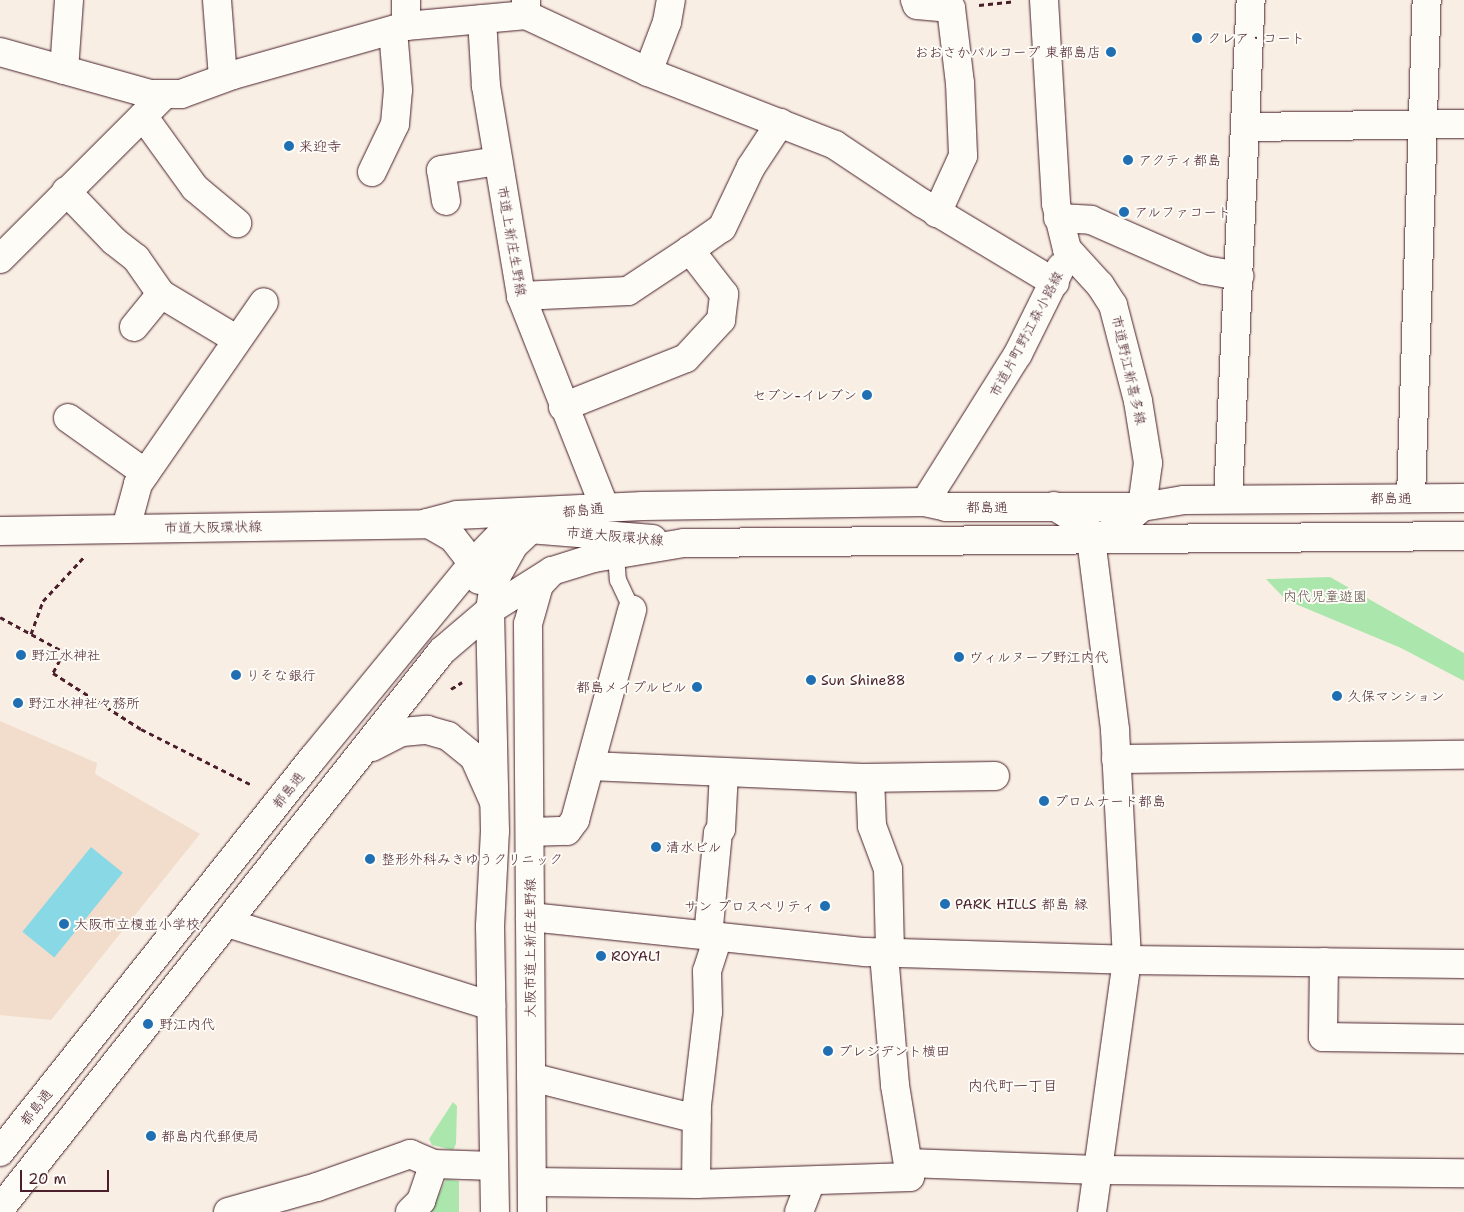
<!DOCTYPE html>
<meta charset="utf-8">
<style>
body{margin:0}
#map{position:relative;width:1464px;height:1212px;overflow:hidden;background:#f8eee3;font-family:"Shantell Sans","Klee One",sans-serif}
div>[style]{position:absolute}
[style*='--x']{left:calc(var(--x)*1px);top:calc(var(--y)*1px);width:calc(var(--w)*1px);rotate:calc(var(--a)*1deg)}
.built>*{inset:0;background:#f2ddcc}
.green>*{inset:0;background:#abe7ad}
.water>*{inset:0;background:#89d8e6;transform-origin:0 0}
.path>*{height:3px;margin-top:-1.5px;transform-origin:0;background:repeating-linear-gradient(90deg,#4a1f2b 0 5px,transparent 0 9px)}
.roads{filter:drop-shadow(0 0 1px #4a1f2b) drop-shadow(0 0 1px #4a1f2b)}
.lane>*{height:16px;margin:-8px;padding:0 8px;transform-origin:8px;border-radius:8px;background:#fdfcf7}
.street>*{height:28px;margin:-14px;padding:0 14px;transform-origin:14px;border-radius:14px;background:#fdfcf7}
.secondary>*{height:28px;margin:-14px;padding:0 14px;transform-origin:14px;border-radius:14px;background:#fdfcf7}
.primary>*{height:28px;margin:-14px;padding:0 14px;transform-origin:14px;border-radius:14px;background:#fdfcf7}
.dots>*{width:14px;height:14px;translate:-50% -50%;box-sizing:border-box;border:2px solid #fdfcf7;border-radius:50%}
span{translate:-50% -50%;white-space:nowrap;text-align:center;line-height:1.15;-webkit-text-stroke:4px #fdfcf7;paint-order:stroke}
.poi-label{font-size:14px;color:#4a1f2b}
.left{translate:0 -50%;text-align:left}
.right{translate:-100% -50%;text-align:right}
.street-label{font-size:14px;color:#4a1f2b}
.park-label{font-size:14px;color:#62514c}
.neighbourhood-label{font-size:15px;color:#4a1f2b}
.scale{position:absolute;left:20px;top:1170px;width:89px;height:22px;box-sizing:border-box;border:2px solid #4a1f2b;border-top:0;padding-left:6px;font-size:15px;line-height:18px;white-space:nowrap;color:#4a1f2b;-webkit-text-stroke:4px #fdfcf7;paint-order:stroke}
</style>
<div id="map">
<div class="built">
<div style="clip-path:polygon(0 721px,97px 763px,95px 774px,200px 834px,51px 1020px,0 1015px)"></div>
</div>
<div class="green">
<div style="clip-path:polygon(1330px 577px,1464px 653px,1464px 681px,1401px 648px,1286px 600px,1266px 579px)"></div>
<div style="clip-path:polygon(453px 1102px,457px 1106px,456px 1144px,453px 1150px,432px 1145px,429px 1139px)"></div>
<div style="clip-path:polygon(446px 1179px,459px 1181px,459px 1212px,431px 1212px)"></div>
</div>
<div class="water">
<div style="left:91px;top:847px;width:41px;height:109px;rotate:39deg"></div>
</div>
<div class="path">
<div style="--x:979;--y:5;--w:36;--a:-6"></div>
<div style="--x:0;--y:617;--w:73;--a:28.7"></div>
<div style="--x:64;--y:652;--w:24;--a:118"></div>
<div style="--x:53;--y:673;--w:104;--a:32.5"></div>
<div style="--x:141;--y:729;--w:122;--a:26.8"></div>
<div style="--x:31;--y:634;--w:35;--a:-70"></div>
<div style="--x:43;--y:601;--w:59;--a:-47.1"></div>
<div style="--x:451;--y:689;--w:13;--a:-32"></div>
</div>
<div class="roads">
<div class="lane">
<div style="--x:616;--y:554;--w:26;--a:86"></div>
<div style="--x:618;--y:580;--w:33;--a:65"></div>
</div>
<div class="street">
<div style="--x:217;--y:0;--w:78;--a:85.6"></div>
<div style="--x:406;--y:0;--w:26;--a:90"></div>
<div style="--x:915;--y:0;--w:5;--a:68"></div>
<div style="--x:917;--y:5;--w:34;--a:5"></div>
<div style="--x:951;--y:8;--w:76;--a:83.2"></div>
<div style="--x:960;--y:83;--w:73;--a:87.6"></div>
<div style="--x:963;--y:156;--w:63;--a:114.5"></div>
<div style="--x:526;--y:15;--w:135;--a:25"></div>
<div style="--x:648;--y:72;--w:201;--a:21.3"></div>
<div style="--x:835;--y:145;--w:105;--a:33.7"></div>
<div style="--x:922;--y:203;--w:155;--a:31"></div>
<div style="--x:482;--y:19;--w:67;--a:86.6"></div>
<div style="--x:486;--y:86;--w:213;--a:80.5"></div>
<div style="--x:521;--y:296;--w:228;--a:68.4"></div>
<div style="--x:0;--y:52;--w:156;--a:15.6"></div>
<div style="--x:150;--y:94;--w:31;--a:0"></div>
<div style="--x:181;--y:94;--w:55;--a:-20.1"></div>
<div style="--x:233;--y:75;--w:180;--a:-15.8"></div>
<div style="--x:406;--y:26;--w:121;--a:-5.2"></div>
<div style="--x:526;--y:15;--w:15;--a:-90"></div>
<div style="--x:64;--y:70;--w:70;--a:-85.9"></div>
<div style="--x:648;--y:72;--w:53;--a:-69.2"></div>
<div style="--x:667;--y:22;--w:22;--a:-80"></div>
<div style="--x:143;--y:116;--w:89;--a:54.2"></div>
<div style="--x:195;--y:188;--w:55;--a:39.8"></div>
<div style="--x:1246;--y:127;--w:218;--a:-0.8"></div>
<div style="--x:372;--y:172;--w:53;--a:-64.4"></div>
<div style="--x:395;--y:124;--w:34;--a:-85"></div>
<div style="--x:398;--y:90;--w:60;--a:-94.8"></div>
<div style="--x:66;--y:191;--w:69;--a:46.2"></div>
<div style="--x:114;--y:241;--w:28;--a:38"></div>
<div style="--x:136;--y:258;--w:44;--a:55.2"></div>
<div style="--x:161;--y:294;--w:87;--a:31"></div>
<div style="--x:446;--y:201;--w:31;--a:-99"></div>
<div style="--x:441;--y:170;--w:58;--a:-9"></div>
<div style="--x:1058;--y:218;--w:33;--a:3"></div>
<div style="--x:1091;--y:220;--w:124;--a:23.7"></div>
<div style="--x:1205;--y:270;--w:35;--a:10"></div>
<div style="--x:1067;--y:249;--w:49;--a:47.5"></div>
<div style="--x:1100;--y:285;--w:24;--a:57"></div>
<div style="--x:1113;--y:305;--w:99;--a:75.4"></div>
<div style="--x:1138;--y:401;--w:63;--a:80.8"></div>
<div style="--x:1148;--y:463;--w:44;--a:97.8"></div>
<div style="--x:1142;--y:507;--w:38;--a:139"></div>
<div style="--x:1113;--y:532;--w:23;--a:162"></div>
<div style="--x:0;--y:259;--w:233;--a:-45"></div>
<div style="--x:521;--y:296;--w:107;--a:-2.7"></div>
<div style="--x:628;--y:291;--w:74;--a:-33.5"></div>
<div style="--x:690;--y:250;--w:39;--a:-35"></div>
<div style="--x:722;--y:228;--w:68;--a:-64.6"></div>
<div style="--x:751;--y:167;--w:53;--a:-56.6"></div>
<div style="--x:134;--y:327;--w:43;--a:-50.7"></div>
<div style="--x:563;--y:407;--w:132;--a:-21.7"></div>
<div style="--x:686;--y:358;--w:52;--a:-47.4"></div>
<div style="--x:721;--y:320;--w:26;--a:-83"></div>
<div style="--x:724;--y:294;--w:56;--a:-127.7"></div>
<div style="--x:68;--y:418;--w:95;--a:35.5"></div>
<div style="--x:1411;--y:498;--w:498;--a:-88.2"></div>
<div style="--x:1228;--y:499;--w:500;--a:-87.4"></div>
<div style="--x:925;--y:502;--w:175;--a:-57.9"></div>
<div style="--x:1018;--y:354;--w:97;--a:-63.7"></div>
<div style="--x:1054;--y:506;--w:38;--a:32"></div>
<div style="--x:1086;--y:526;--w:14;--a:69"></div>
<div style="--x:1091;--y:539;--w:193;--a:82.8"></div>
<div style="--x:1115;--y:730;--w:230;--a:87"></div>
<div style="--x:1127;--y:960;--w:254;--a:97.9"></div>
<div style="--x:126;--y:528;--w:46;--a:-74.7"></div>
<div style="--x:138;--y:484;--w:221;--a:-55.3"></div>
<div style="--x:1116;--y:759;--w:348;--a:-0.7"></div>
<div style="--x:590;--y:766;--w:273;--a:2.5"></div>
<div style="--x:863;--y:778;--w:132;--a:-0.9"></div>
<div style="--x:870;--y:778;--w:48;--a:87.6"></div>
<div style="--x:872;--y:826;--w:46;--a:69.6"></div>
<div style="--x:888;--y:869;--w:84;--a:88.6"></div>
<div style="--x:531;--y:832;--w:36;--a:-2"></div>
<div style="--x:567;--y:831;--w:14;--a:-54"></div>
<div style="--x:575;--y:820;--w:218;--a:-74.8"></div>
<div style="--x:530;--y:917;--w:337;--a:6"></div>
<div style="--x:865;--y:952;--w:262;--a:1.7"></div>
<div style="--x:1127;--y:960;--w:337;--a:0.7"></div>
<div style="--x:228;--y:923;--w:276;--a:17.5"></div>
<div style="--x:708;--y:936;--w:103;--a:-84.5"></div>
<div style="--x:718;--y:833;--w:5;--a:-53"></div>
<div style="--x:721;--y:829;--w:57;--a:-87"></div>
<div style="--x:1324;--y:962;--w:75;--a:90.8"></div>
<div style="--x:1323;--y:1037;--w:141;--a:0.8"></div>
<div style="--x:531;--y:1077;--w:171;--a:14.2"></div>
<div style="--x:908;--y:1163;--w:190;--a:2.1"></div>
<div style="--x:1098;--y:1170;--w:366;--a:0.5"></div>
<div style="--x:532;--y:1182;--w:164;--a:0.7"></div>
<div style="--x:696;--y:1184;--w:214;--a:-1.9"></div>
<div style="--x:910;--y:1177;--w:93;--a:-99.3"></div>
<div style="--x:895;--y:1085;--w:132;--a:-94.8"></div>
<div style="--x:696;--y:1184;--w:79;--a:-89.3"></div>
<div style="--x:697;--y:1105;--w:94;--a:-83.3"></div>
<div style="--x:708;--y:1012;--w:41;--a:-91.4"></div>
<div style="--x:707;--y:971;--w:36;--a:-72"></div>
<div style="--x:228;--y:1212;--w:92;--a:-15.7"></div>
<div style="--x:317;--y:1187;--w:99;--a:-19.5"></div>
<div style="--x:410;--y:1154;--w:26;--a:23"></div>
<div style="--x:434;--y:1164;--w:60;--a:1.9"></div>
<div style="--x:410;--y:1212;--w:16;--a:-45"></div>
<div style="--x:421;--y:1201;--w:39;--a:-71"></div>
<div style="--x:799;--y:1212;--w:33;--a:-69"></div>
</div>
<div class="secondary">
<div style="--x:1044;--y:0;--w:204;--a:86.6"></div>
<div style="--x:1056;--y:204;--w:46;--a:76.3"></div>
<div style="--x:427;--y:523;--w:30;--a:30"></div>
<div style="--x:453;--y:538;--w:23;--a:52"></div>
<div style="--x:467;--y:556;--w:27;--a:63"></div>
<div style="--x:372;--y:747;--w:34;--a:-27"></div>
<div style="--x:402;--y:732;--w:25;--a:-5"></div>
<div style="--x:427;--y:730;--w:22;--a:16"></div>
<div style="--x:448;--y:736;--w:33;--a:39"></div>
<div style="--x:474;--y:757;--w:49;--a:66"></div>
<div style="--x:0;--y:1152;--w:503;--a:-51.54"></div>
<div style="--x:313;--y:758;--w:254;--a:-50.6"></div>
<div style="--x:474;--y:562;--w:49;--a:-45.8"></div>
<div style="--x:508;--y:527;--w:43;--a:-16.3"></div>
<div style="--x:0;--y:1209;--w:712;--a:-51.62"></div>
<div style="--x:442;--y:651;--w:63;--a:-40.5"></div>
<div style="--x:490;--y:610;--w:73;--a:-32.2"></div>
</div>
<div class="primary">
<div style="--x:427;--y:523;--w:31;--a:-15"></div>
<div style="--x:457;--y:515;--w:186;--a:-2.8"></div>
<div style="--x:643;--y:506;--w:282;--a:-0.8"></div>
<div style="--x:925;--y:502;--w:22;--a:13"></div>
<div style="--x:946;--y:507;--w:196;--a:0"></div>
<div style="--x:1142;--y:507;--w:43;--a:-9.5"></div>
<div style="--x:1184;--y:500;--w:280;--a:-0.4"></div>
<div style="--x:529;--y:529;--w:124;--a:4.6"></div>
<div style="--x:0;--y:531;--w:443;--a:-0.9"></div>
<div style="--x:495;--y:1212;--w:286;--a:-91"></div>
<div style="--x:490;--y:926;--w:95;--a:-87"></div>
<div style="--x:495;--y:831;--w:221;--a:-91.3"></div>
<div style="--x:490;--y:610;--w:31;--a:-81"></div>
<div style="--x:495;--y:579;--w:39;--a:-61"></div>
<div style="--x:514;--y:545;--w:23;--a:-43"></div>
<div style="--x:531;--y:529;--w:32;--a:-28"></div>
<div style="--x:532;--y:1212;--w:588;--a:-90.39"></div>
<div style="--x:528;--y:624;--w:41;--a:-74.2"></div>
<div style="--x:539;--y:585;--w:19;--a:-47"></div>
<div style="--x:552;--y:571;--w:44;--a:-17.2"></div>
<div style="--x:594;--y:558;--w:91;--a:-9.5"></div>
<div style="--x:684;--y:543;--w:780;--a:-0.51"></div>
</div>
</div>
<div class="dots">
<div style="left:1197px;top:38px;background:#1f6fb2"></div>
<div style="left:1111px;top:52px;background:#1f6fb2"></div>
<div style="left:289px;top:146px;background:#1f6fb2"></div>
<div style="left:1128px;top:160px;background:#1f6fb2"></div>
<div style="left:1124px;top:212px;background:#1f6fb2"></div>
<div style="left:867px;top:395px;background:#1f6fb2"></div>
<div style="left:21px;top:655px;background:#1f6fb2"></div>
<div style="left:959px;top:657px;background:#1f6fb2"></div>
<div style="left:236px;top:675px;background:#1f6fb2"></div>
<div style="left:811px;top:680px;background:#1f6fb2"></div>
<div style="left:697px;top:687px;background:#1f6fb2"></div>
<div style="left:1337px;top:696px;background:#1f6fb2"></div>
<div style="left:18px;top:703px;background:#1f6fb2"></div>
<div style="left:1044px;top:801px;background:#1f6fb2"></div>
<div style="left:656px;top:847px;background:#1f6fb2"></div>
<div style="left:370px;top:859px;background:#1f6fb2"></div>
<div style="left:945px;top:904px;background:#1f6fb2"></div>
<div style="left:825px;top:906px;background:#1f6fb2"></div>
<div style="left:64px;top:924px;background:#1f6fb2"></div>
<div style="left:601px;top:956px;background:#1f6fb2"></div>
<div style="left:148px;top:1024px;background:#1f6fb2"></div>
<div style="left:828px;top:1051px;background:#1f6fb2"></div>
<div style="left:151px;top:1136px;background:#1f6fb2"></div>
</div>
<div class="poi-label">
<span class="left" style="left:1207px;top:38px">クレア・コート</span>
<span class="right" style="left:1101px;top:52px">おおさかパルコープ 東都島店</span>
<span class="left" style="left:299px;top:146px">来迎寺</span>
<span class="left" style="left:1138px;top:160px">アクティ都島</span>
<span class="left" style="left:1134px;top:212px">アルファコート</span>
<span class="right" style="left:857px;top:395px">セブン-イレブン</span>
<span class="left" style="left:31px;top:655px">野江水神社</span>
<span class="left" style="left:969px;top:657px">ヴィルヌーブ野江内代</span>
<span class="left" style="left:246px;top:675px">りそな銀行</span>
<span class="left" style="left:821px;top:680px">Sun Shine88</span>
<span class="right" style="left:687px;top:687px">都島メイプルビル</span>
<span class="left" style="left:1347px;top:696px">久保マンション</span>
<span class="left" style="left:28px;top:703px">野江水神社々務所</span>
<span class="left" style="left:1054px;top:801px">プロムナード都島</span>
<span class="left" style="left:666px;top:847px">清水ビル</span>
<span class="left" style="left:381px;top:859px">整形外科みきゆうクリニック</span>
<span class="left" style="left:955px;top:904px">PARK HILLS 都島 縁</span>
<span class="right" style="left:815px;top:906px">サン プロスペリティ</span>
<span class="left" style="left:74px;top:924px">大阪市立榎並小学校</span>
<span class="left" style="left:611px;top:956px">ROYAL1</span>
<span class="left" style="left:159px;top:1024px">野江内代</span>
<span class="left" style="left:838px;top:1051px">プレジデント横田</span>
<span class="left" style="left:161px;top:1136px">都島内代郵便局</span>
</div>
<div class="street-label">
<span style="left:512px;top:241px;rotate:80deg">市道上新庄生野線</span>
<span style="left:1026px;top:334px;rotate:-62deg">市道片町野江森小路線</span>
<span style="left:1129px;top:370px;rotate:77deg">市道野江新喜多線</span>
<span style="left:1391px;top:498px">都島通</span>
<span style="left:987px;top:507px">都島通</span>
<span style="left:583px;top:510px;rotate:-6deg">都島通</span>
<span style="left:213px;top:527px;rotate:-1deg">市道大阪環状線</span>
<span style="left:615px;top:536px;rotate:5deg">市道大阪環状線</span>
<span style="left:288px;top:790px;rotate:-52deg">都島通</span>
<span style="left:530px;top:948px;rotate:-90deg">大阪市道上新庄生野線</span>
<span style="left:36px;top:1107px;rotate:-51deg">都島通</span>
</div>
<div class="park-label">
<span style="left:1325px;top:596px">内代児童遊園</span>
</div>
<div class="neighbourhood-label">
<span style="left:1013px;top:1087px">内代町一丁目</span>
</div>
<div class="scale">20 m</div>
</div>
